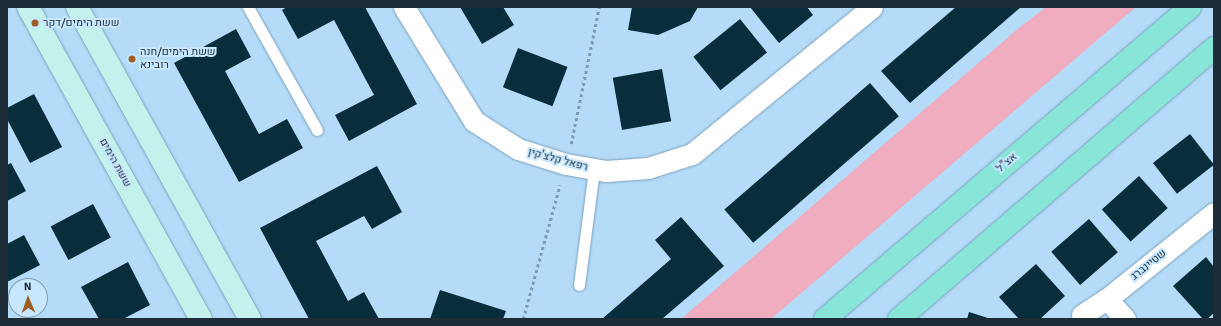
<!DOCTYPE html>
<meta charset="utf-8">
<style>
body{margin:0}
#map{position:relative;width:1221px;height:326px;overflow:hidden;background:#b4dbf8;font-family:Signika,Heebo,sans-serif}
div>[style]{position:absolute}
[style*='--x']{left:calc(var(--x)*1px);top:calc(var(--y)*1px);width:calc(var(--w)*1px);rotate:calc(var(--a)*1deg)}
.green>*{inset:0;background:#f0adbf}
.building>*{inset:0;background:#072e3a;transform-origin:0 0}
.path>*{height:2.5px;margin-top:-1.25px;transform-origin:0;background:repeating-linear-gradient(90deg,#7e9cb2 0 3px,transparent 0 6px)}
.roads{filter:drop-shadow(0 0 1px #7ca1bd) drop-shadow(0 0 1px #7ca1bd)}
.service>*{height:11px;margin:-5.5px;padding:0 5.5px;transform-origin:5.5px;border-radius:5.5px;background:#fff}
.minor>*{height:21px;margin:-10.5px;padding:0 10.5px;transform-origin:10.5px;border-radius:10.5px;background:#fff}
.secondary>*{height:22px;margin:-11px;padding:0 11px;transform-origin:11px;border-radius:11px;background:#c3f2ec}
.primary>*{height:22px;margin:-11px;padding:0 11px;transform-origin:11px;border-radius:11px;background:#88e6d9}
.dots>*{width:11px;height:11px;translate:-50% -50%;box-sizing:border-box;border:2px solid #c7e7ff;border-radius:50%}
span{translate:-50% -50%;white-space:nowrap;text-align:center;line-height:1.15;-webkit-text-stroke:4px #c7e7ff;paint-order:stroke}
.poi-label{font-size:11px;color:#1d2c37}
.left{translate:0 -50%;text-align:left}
.street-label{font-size:11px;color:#1d2c37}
.frame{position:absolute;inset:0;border:8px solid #1d2c37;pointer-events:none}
.north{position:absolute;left:8px;top:278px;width:40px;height:40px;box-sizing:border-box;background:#c7e7ff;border:1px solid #839caf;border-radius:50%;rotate:358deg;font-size:11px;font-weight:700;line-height:16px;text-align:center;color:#1d2c37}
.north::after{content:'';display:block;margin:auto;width:14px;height:18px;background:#9b5e22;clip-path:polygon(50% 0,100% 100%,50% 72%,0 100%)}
</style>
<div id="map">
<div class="green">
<div style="clip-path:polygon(1046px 7px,1136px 7px,771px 319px,681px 319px,1019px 28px)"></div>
</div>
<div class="building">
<div style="clip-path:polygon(287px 7px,365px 7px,417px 104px,349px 141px,335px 115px,374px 95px,334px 20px,298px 39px,282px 10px)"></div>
<div style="clip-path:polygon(460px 7px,503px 7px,514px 25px,482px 44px)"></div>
<div style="clip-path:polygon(632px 7px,698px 7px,690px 21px,658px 35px,628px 30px)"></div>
<div style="clip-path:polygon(750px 7px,807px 7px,813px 15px,779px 43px)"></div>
<div style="clip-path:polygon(956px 7px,1021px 7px,910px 103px,881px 71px)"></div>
<div style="left:740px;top:19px;width:43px;height:60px;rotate:51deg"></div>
<div style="clip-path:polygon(236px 29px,251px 57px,225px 71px,259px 134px,287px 119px,303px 148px,239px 182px,174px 63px)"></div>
<div style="left:518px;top:48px;width:53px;height:42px;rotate:21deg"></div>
<div style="left:662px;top:69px;width:53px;height:50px;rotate:80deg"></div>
<div style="left:870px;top:83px;width:44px;height:193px;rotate:49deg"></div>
<div style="clip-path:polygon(34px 94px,62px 147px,30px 163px,7px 119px,7px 108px)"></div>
<div style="left:1190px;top:134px;width:39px;height:47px;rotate:52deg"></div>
<div style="clip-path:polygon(11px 163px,26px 191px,7px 201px,7px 165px)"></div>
<div style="clip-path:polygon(377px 166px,402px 212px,372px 229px,364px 216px,316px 241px,348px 301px,364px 292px,379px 319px,309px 319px,260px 228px)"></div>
<div style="left:1139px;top:176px;width:43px;height:50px;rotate:48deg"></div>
<div style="left:93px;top:204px;width:38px;height:48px;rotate:62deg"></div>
<div style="clip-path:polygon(681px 217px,724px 266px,662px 319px,602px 319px,671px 259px,655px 240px)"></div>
<div style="left:1089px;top:219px;width:44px;height:50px;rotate:49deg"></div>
<div style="clip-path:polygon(24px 235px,40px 265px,7px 282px,7px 244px)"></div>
<div style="clip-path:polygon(1206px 257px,1214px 267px,1214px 313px,1207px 319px,1203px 319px,1173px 286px)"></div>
<div style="clip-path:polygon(128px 262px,150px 305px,123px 319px,99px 319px,81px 287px)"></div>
<div style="clip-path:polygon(1036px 264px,1065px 296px,1040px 319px,1019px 319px,999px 297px)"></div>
<div style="clip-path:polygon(440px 290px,506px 311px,503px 319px,430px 319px)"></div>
<div style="clip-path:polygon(969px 312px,991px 319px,967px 319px)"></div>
</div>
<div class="path">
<div style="--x:571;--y:144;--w:140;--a:-78.4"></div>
<div style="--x:523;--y:319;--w:139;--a:-74.6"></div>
</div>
<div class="roads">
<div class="service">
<div style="--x:248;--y:7;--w:141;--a:60.7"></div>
<div style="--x:579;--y:285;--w:117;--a:-82.6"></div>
</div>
<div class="minor">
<div style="--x:404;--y:7;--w:134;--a:58.4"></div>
<div style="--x:474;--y:121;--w:52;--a:32.5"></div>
<div style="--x:518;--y:149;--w:50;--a:17.4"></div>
<div style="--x:566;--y:164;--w:41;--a:9.9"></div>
<div style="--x:606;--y:171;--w:42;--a:-4.1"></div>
<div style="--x:648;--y:168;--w:46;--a:-17.7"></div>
<div style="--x:692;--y:154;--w:232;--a:-39.2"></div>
<div style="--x:1107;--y:299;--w:27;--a:48"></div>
<div style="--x:1082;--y:315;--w:30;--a:-33"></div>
<div style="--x:1107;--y:299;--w:137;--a:-38.8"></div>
</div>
<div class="secondary">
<div style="--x:28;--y:7;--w:357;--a:61"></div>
<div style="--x:77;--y:7;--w:357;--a:61"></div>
</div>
<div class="primary">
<div style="--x:825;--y:319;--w:480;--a:-40.5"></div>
<div style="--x:899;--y:319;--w:416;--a:-40.7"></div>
</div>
</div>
<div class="dots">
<div style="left:35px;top:23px;background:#9b5e22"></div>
<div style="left:132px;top:59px;background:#9b5e22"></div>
</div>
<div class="poi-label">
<span class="left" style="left:43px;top:23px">ששת הימים/דקר</span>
<span class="left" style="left:140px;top:59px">ששת הימים/חנה<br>רובינא</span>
</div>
<div class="street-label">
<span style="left:558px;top:160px;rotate:15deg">רפאל קלצ'קין</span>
<span style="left:115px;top:163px;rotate:61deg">ששת הימים</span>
<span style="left:1007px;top:163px;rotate:-41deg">אצ"ל</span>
<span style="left:1149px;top:265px;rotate:-39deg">שטיינברג</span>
</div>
<div class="frame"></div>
<div class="north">N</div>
</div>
